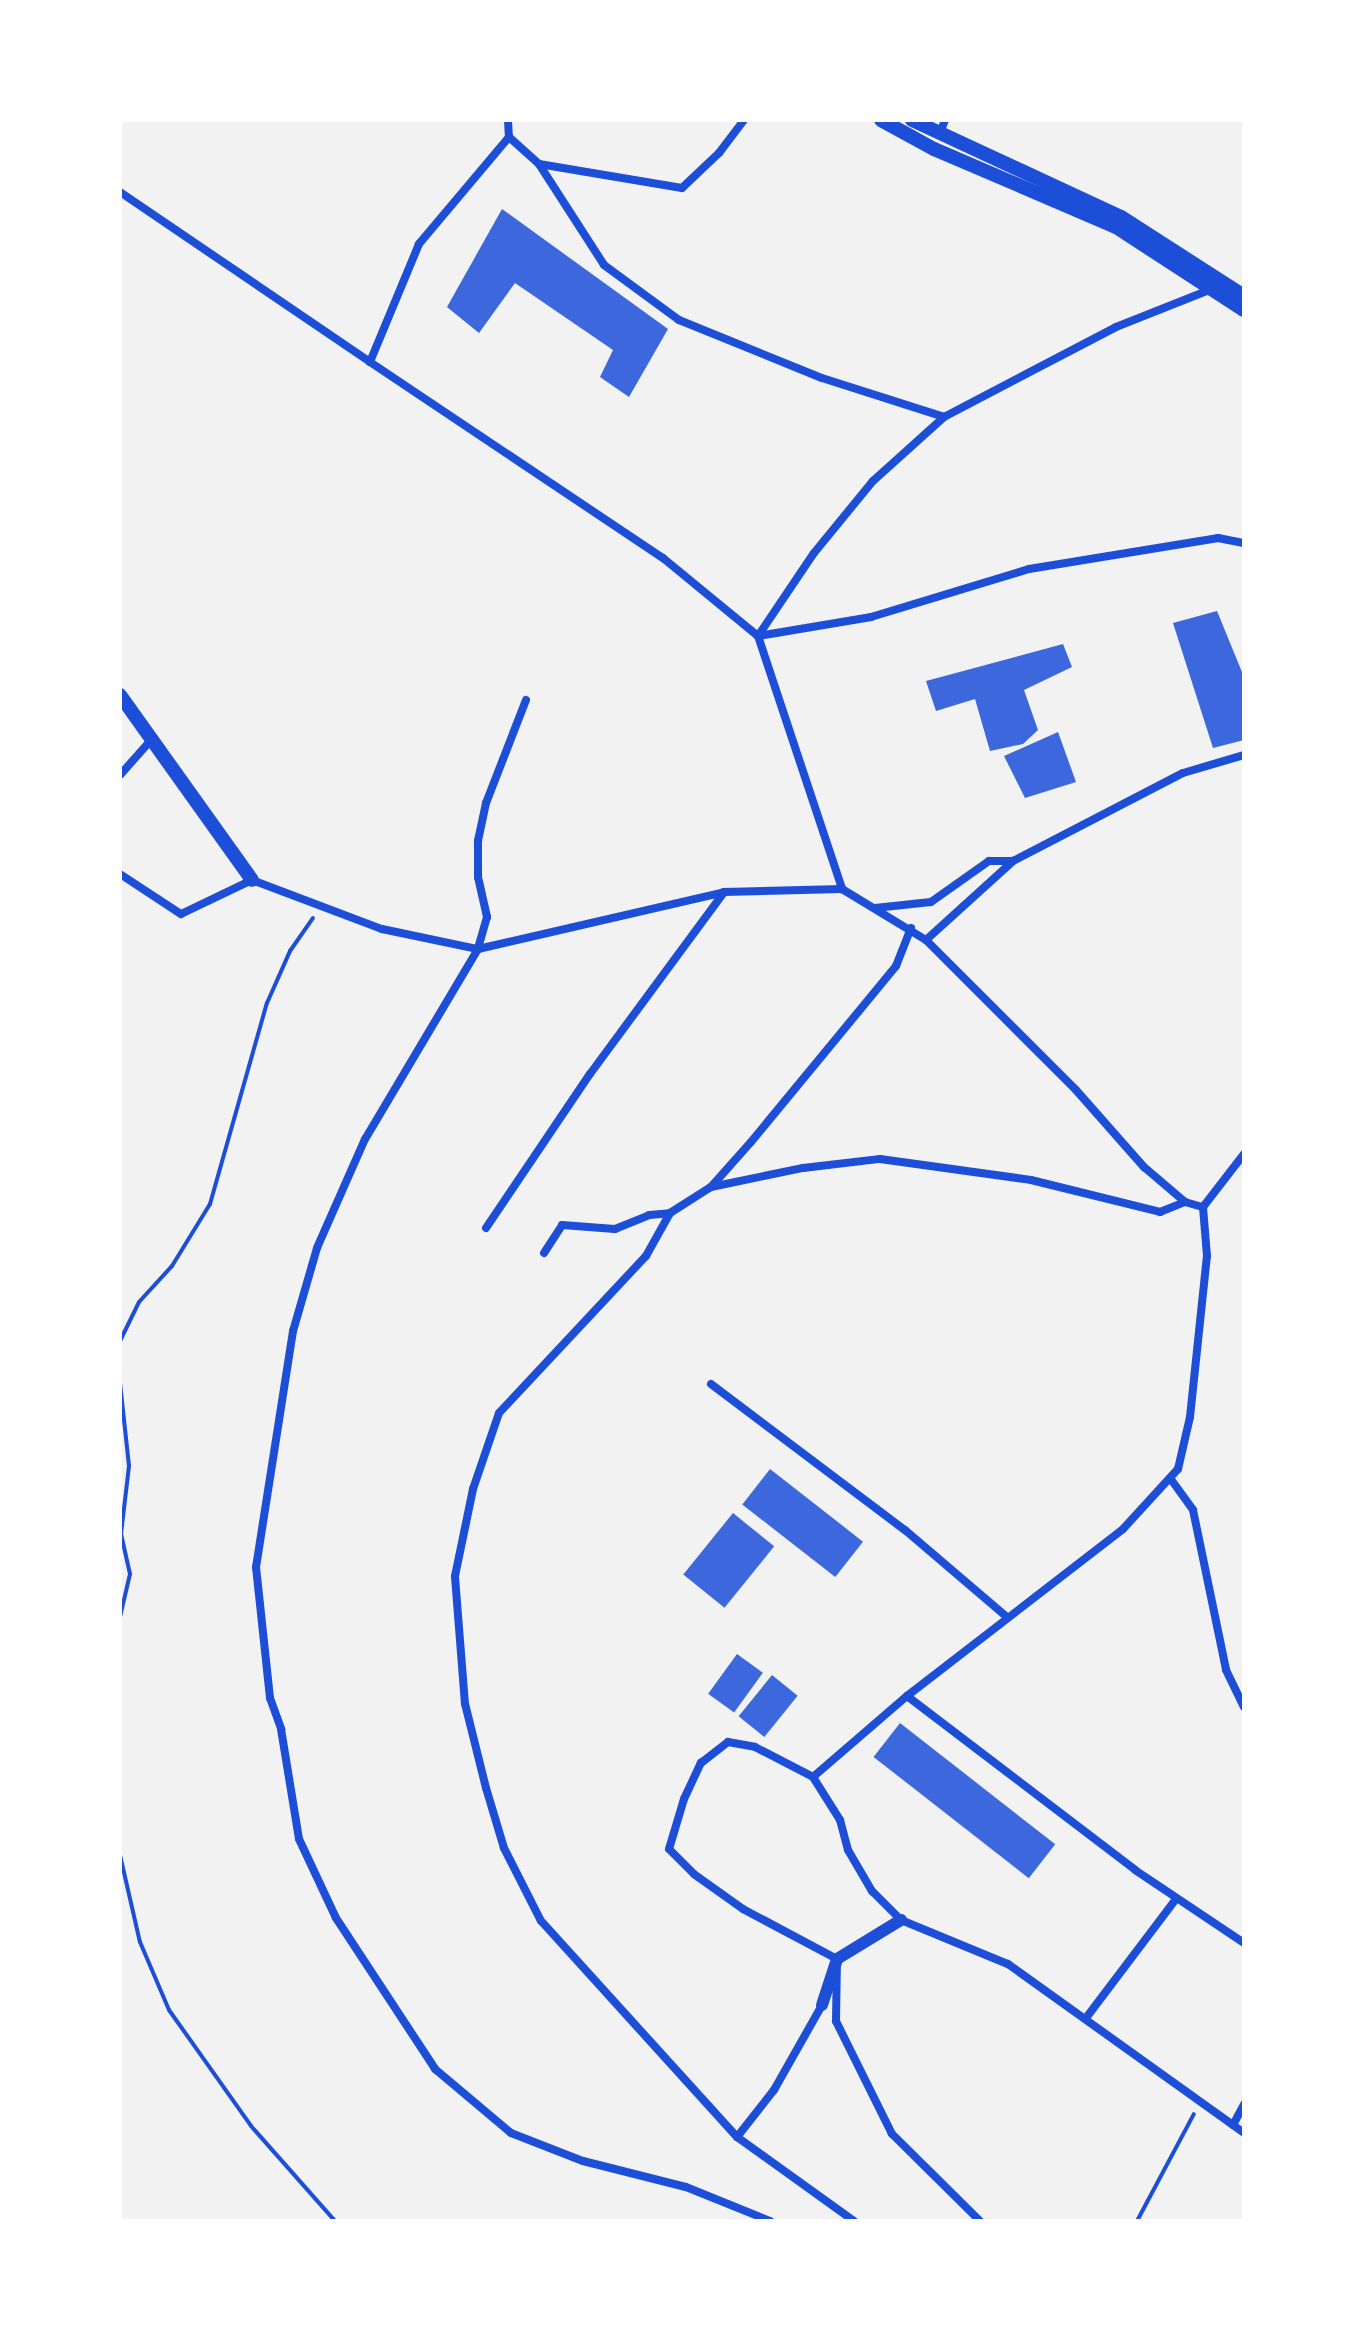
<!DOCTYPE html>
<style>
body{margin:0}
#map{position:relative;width:1364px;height:2341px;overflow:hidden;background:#f2f2f2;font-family:Karla,sans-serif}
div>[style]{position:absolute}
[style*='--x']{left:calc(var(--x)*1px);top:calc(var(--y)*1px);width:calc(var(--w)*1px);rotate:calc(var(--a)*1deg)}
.building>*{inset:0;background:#3d67dc;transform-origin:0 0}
.path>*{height:4px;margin:-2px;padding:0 2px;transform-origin:2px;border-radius:2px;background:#1d4ed8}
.minor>*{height:8px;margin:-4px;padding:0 4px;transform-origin:4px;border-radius:4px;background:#1d4ed8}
.tertiary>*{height:12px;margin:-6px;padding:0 6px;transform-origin:6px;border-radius:6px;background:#1d4ed8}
.secondary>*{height:14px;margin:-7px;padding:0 7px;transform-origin:7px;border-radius:7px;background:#1d4ed8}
span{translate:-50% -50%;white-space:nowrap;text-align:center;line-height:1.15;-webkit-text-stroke:6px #fff;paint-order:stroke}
.frame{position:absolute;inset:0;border:122px solid #fff;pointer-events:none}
</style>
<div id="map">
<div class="building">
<div style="clip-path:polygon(502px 209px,668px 329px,629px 397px,600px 377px,613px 350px,515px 283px,479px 333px,447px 307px)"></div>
<div style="clip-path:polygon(1217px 611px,1244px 677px,1244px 740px,1213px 748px,1173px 623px)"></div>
<div style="clip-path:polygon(1063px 644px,1072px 667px,1024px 690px,1038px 730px,1023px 744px,990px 751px,975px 699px,936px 711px,926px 681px)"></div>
<div style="clip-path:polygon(1058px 732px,1076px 782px,1025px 798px,1004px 756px)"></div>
<div style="left:770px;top:1469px;width:118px;height:45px;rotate:38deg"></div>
<div style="left:733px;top:1513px;width:53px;height:79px;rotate:39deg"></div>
<div style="left:737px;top:1654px;width:32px;height:49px;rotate:36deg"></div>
<div style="left:772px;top:1675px;width:33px;height:53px;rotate:39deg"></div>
<div style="left:900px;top:1723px;width:197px;height:43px;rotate:38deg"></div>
</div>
<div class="path">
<div style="--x:120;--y:1341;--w:43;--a:-64"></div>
<div style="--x:139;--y:1302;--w:49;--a:-47.5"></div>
<div style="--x:172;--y:1266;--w:73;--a:-58.5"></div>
<div style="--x:210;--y:1204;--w:209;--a:-74.2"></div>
<div style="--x:267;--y:1003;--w:57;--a:-66.1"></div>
<div style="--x:290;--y:951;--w:40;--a:-55.1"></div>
<div style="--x:120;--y:1383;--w:83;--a:83.8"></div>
<div style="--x:129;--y:1466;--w:68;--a:96.7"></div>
<div style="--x:121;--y:1534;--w:41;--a:77.3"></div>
<div style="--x:130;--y:1574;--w:44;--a:103.1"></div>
<div style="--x:120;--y:1855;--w:89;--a:77.1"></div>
<div style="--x:140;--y:1942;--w:74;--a:66.9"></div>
<div style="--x:169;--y:2010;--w:142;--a:54.7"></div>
<div style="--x:251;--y:2126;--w:127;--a:48.5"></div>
<div style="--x:1137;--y:2221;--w:121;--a:-62"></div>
</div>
<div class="minor">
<div style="--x:508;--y:120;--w:17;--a:87"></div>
<div style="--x:509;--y:137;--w:40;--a:42"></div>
<div style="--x:539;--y:164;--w:145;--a:9.5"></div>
<div style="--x:682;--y:188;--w:51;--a:-43.4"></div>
<div style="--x:719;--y:153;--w:41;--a:-52.9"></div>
<div style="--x:939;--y:135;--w:16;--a:-68"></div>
<div style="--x:509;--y:137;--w:140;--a:130.1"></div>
<div style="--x:419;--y:244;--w:128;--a:112.6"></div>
<div style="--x:370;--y:362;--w:353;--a:33.8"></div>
<div style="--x:663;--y:558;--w:123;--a:39.4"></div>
<div style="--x:758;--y:636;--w:267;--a:71.6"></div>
<div style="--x:539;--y:164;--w:120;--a:57.2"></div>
<div style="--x:604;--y:265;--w:93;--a:36.3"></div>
<div style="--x:679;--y:320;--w:154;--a:22.1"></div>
<div style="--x:822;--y:378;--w:128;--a:17.7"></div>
<div style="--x:120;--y:192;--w:302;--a:34.2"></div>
<div style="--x:758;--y:636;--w:100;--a:-56"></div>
<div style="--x:814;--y:553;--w:93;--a:-50.7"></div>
<div style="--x:873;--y:481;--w:96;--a:-42"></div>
<div style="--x:944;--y:417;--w:194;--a:-27.6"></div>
<div style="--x:1116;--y:327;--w:103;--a:-21.6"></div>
<div style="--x:758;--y:636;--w:115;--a:-9.5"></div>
<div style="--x:871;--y:617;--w:165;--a:-16.9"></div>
<div style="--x:1029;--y:569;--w:192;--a:-9.3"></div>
<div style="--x:1218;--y:538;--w:26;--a:11"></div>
<div style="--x:526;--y:700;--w:110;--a:111.2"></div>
<div style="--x:486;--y:803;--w:39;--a:102"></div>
<div style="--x:478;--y:841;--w:36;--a:90"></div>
<div style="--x:478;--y:877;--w:41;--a:77.3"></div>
<div style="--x:487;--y:917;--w:33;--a:106"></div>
<div style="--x:478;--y:949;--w:221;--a:120.7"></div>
<div style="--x:365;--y:1139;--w:119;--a:113.8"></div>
<div style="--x:317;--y:1248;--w:86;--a:106.1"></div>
<div style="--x:293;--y:1331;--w:239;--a:98.9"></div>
<div style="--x:256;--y:1567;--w:132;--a:83.9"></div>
<div style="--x:270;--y:1698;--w:33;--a:70"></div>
<div style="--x:281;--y:1729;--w:111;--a:80.7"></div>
<div style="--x:299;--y:1839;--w:87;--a:64.9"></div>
<div style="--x:336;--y:1918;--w:181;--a:56.7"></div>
<div style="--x:435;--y:2069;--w:99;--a:40.1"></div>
<div style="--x:511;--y:2133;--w:77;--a:21.3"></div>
<div style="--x:583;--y:2161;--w:106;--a:14.2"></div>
<div style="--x:686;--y:2187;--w:91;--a:22"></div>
<div style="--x:120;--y:775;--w:48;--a:-48.4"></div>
<div style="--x:120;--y:874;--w:73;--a:33.3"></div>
<div style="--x:181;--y:914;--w:79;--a:-25.6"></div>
<div style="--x:252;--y:880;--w:139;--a:20.7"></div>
<div style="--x:382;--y:929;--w:98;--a:11.8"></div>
<div style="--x:478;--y:949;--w:253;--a:-13"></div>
<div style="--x:724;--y:892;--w:118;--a:-1.5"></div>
<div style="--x:842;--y:889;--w:98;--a:31.3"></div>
<div style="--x:926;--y:940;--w:212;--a:45"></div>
<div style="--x:1076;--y:1090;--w:103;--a:48.6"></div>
<div style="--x:1144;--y:1167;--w:54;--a:40.5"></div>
<div style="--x:875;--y:908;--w:56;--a:-6.1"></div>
<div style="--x:931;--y:902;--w:71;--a:-35.3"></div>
<div style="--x:989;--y:861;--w:23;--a:0"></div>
<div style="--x:926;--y:940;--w:118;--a:-42.2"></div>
<div style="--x:1013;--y:861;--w:191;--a:-27.4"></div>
<div style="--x:1183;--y:773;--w:64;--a:-16.4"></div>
<div style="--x:711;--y:1187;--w:94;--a:-11.7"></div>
<div style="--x:803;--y:1168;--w:78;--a:-6.7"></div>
<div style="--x:880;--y:1159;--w:152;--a:7.9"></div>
<div style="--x:1031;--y:1180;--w:133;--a:13.9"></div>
<div style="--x:1160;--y:1212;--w:27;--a:-22"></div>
<div style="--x:1185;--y:1202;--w:19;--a:16"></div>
<div style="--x:486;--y:1228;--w:186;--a:-56"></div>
<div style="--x:590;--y:1074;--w:226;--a:-53.6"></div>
<div style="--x:544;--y:1253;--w:33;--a:-57"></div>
<div style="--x:562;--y:1225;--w:53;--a:4.3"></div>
<div style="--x:615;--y:1229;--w:37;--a:-22"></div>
<div style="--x:649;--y:1215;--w:21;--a:-5"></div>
<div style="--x:711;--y:1384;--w:243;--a:37"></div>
<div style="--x:905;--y:1530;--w:134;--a:40.5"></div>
<div style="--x:1170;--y:1478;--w:39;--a:54"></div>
<div style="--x:1193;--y:1510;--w:163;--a:78.3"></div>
<div style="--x:1226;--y:1670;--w:41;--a:64.1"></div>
<div style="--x:907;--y:1696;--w:287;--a:37.3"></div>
<div style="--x:1135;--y:1870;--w:131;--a:33.8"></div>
<div style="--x:813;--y:1777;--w:124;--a:-40.8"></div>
<div style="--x:907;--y:1696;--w:273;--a:-37.7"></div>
<div style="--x:1123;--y:1529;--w:81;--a:-47.5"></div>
<div style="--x:1178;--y:1469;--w:53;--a:-77"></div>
<div style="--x:1190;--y:1417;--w:162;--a:-84"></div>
<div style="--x:1207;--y:1256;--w:49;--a:-94.7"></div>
<div style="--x:1203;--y:1207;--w:67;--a:-52.3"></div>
<div style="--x:1086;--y:2018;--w:149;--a:-52.9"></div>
<div style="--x:1233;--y:2125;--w:24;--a:-62"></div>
<div style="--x:737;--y:2137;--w:60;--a:-51.8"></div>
<div style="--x:774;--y:2090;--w:98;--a:-60.5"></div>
<div style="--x:854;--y:2221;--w:144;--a:-144.3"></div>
<div style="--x:737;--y:2137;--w:292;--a:-132.2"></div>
<div style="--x:541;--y:1921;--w:82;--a:-116.9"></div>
<div style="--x:504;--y:1848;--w:63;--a:-106.7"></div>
<div style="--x:486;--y:1788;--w:87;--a:-104"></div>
<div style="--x:465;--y:1704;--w:128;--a:-94.5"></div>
<div style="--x:455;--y:1576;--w:89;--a:-78.3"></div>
<div style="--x:473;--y:1489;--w:80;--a:-71.1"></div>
<div style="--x:499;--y:1413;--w:215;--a:-46.9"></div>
<div style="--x:646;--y:1256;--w:49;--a:-60.8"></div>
<div style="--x:670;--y:1213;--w:49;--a:-32.4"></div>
<div style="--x:711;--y:1187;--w:60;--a:-48.4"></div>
<div style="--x:751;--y:1142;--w:228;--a:-50.5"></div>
<div style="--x:896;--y:966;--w:41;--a:-68.5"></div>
<div style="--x:980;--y:2221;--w:124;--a:-135.3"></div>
<div style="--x:892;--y:2134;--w:126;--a:-116.4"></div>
<div style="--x:836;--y:2021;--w:62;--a:-89.1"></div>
<div style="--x:837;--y:1959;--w:106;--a:-152"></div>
<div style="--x:743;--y:1909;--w:60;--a:-144.5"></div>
<div style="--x:694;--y:1874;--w:35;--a:-135"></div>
<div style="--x:669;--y:1849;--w:52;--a:-73.3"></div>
<div style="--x:684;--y:1799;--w:40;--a:-65"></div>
<div style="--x:701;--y:1763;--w:34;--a:-38"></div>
<div style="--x:728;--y:1742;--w:27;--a:10"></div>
<div style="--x:755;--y:1747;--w:65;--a:27.3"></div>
<div style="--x:813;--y:1777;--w:51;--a:57.9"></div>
<div style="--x:840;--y:1820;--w:31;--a:75"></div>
<div style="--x:848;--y:1850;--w:48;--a:59.7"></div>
<div style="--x:872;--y:1891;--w:41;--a:45"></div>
<div style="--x:901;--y:1920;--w:116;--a:22.4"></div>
<div style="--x:1008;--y:1964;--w:290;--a:35.6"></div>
</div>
<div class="tertiary">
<div style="--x:822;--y:2005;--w:48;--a:-71.9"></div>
<div style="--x:837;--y:1959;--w:75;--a:-31.4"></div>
</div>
<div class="secondary">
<div style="--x:881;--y:120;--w:60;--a:28.7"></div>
<div style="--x:934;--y:149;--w:198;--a:23.2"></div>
<div style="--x:1116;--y:227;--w:153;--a:33"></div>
<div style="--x:912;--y:120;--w:230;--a:24.9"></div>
<div style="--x:1121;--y:217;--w:146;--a:32.7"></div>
<div style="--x:120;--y:695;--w:227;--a:54.5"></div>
</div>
<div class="frame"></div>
</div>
